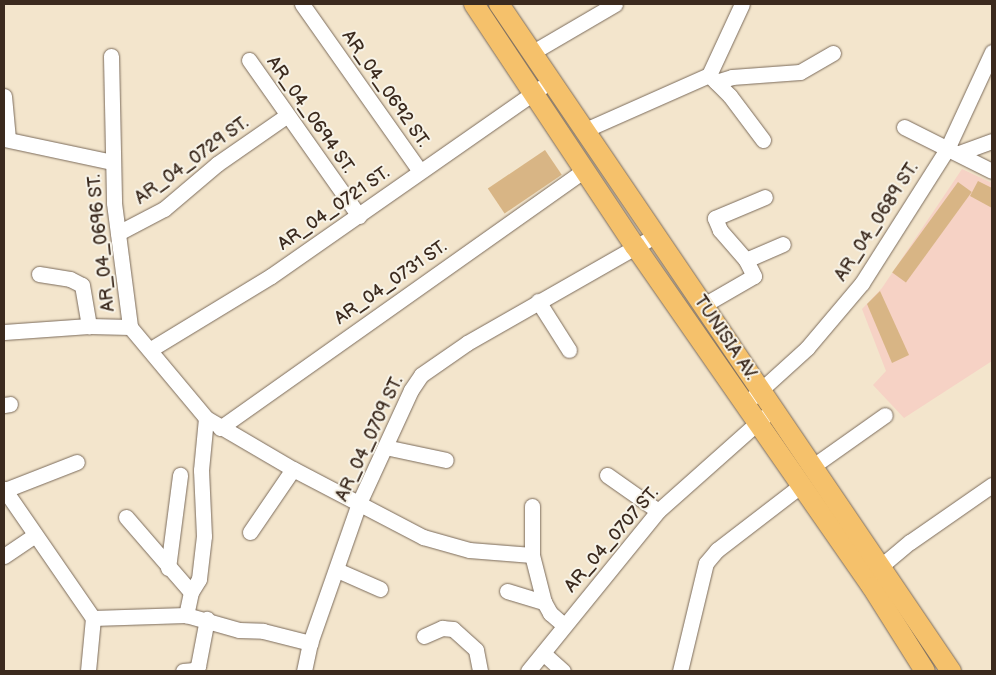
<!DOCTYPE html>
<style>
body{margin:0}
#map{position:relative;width:996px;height:675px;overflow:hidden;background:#f3e5cc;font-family:"Balsamiq Sans",sans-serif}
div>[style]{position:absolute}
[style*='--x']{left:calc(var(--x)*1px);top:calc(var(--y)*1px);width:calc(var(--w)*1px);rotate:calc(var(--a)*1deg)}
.built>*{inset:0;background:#f6d2c5}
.building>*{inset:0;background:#d8b585;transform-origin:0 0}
.roads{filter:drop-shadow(0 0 1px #7b6b5b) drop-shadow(0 0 1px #7b6b5b)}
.minor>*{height:15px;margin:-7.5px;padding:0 7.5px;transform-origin:7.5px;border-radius:7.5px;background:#fff}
.major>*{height:20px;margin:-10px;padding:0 10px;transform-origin:10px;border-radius:10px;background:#f5c16b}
span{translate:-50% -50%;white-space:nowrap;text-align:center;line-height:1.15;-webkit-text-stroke:4px #f7f3e8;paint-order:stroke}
.street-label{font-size:18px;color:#3b2a1e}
.frame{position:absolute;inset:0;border:5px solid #3b2a1e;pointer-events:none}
</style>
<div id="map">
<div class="built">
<div style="clip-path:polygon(962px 169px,992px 183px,992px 361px,904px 418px,873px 385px,886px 371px,862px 309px,882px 288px)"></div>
</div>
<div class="building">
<div style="left:545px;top:150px;width:30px;height:69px;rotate:56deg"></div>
<div style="clip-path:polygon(978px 181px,992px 188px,992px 208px,970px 196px)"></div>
<div style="left:958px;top:182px;width:17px;height:112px;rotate:36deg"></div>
<div style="clip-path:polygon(880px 291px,909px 355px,892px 363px,867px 304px)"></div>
</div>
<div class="roads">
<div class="minor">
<div style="--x:302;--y:4;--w:204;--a:54.8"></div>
<div style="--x:533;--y:52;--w:95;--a:-30.3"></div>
<div style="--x:111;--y:56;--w:147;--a:88.8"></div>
<div style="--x:114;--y:203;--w:125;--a:82.6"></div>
<div style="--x:130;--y:327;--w:119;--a:50.1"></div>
<div style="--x:206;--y:418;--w:101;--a:30.4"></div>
<div style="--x:293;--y:469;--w:147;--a:27.6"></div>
<div style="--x:423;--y:537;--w:48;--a:15.8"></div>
<div style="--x:469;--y:550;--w:63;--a:4.5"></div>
<div style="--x:249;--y:60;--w:191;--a:54.8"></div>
<div style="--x:710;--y:76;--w:28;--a:45"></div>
<div style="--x:730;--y:96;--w:55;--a:53.1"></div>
<div style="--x:716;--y:82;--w:17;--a:-17"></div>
<div style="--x:732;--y:77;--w:68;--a:-4.2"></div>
<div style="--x:800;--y:72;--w:38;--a:-30"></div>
<div style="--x:4;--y:96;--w:43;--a:84.7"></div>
<div style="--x:904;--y:127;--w:98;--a:26.6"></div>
<div style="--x:585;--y:130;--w:136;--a:-23.9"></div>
<div style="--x:709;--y:75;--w:78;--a:-65.1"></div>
<div style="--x:4;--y:139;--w:110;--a:12"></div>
<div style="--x:959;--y:153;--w:35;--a:-20"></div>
<div style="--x:118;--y:233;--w:52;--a:-27.6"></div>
<div style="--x:164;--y:209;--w:70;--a:-40.3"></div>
<div style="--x:217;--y:164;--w:84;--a:-34.8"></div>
<div style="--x:746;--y:260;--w:40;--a:-23.4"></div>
<div style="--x:39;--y:274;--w:31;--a:9"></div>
<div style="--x:70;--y:279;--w:13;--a:27"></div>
<div style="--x:82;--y:285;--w:42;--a:80.3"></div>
<div style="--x:538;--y:301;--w:58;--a:57.7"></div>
<div style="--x:702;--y:306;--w:60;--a:-30"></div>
<div style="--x:754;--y:276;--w:18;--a:-117"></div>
<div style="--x:746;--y:260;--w:40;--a:-131"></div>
<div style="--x:720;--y:230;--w:13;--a:-113"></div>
<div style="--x:715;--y:218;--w:54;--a:-22.8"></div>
<div style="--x:4;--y:332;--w:85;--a:-4"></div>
<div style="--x:89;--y:326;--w:41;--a:1.4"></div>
<div style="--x:151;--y:349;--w:140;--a:-31.3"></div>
<div style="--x:271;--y:276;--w:330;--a:-34.9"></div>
<div style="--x:753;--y:397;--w:73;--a:-42.2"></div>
<div style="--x:807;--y:348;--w:85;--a:-49.8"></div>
<div style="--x:862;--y:283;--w:159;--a:-57.6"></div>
<div style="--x:947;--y:149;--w:107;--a:-65.1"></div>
<div style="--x:4;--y:405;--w:6;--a:-9"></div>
<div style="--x:220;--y:428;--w:446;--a:-35.3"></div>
<div style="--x:385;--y:447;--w:62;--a:12"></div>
<div style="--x:813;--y:466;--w:88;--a:-35.3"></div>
<div style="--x:607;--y:475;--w:62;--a:35.2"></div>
<div style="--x:4;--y:489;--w:157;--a:55.4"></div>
<div style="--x:93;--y:618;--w:53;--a:95.4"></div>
<div style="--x:5;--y:490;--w:77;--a:-21.3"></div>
<div style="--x:532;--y:506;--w:49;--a:90"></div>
<div style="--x:532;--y:555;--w:49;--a:75.7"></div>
<div style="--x:544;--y:602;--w:13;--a:61"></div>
<div style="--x:550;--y:613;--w:18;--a:41"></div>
<div style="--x:126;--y:517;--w:99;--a:49.1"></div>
<div style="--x:191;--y:592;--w:24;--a:102"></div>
<div style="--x:250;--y:532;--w:76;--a:-55.7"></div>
<div style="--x:4;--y:556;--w:37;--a:-34"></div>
<div style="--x:881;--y:566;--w:38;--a:-40"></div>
<div style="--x:910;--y:542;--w:100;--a:-34.8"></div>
<div style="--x:168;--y:568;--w:94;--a:-82.6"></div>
<div style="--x:337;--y:570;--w:47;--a:23.8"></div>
<div style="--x:507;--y:591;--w:39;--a:17"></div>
<div style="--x:191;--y:592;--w:15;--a:-58"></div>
<div style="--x:199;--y:579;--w:43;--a:-83.4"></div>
<div style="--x:204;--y:536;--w:66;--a:-92.6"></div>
<div style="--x:201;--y:470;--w:52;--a:-84.5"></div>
<div style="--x:93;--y:618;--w:93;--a:-1.8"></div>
<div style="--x:186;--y:615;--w:55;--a:15.8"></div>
<div style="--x:239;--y:630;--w:24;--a:2"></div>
<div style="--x:263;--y:631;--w:49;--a:14.3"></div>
<div style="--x:424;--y:636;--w:20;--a:-24"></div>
<div style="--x:442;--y:628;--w:11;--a:5"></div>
<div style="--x:453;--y:629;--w:31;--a:42"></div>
<div style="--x:476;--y:650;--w:21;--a:79"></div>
<div style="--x:543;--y:653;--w:27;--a:42"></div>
<div style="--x:183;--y:671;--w:11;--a:-5"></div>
<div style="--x:194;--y:670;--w:6;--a:-45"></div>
<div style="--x:198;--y:666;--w:48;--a:-79.2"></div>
<div style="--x:304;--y:671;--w:29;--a:-78"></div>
<div style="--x:310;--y:643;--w:148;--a:-70.7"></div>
<div style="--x:359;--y:503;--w:124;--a:-65.3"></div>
<div style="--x:411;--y:390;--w:18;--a:-56"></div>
<div style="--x:421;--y:375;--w:56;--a:-34.8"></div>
<div style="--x:467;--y:343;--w:218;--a:-29.7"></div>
<div style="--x:528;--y:671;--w:206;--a:-50.9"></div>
<div style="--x:658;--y:511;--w:142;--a:-41.6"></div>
<div style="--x:680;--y:671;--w:111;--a:-76.5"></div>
<div style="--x:706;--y:563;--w:17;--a:-50"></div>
<div style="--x:717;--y:550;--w:105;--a:-37.6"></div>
</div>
<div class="major">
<div style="--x:474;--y:4;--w:291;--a:56.4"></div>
<div style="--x:635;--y:246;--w:415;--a:55.2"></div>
<div style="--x:872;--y:587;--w:99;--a:57.8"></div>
<div style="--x:499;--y:4;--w:806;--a:55.88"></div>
</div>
</div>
<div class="street-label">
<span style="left:385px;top:89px;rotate:55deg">AR_04_0692 ST.</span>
<span style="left:310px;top:115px;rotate:55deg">AR_04_0694 ST.</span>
<span style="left:192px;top:161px;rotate:-36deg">AR_04_0729 ST.</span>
<span style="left:334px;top:209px;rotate:-35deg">AR_04_0721 ST.</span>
<span style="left:877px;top:222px;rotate:-57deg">AR_04_0689 ST.</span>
<span style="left:102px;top:243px;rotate:-96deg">AR_04_0696 ST.</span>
<span style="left:391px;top:283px;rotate:-35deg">AR_04_0731 ST.</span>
<span style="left:725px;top:338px;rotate:56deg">TUNISIA AV.</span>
<span style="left:370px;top:439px;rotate:-65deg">AR_04_0709 ST.</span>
<span style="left:612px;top:540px;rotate:-49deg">AR_04_0707 ST.</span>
</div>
<div class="frame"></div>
</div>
